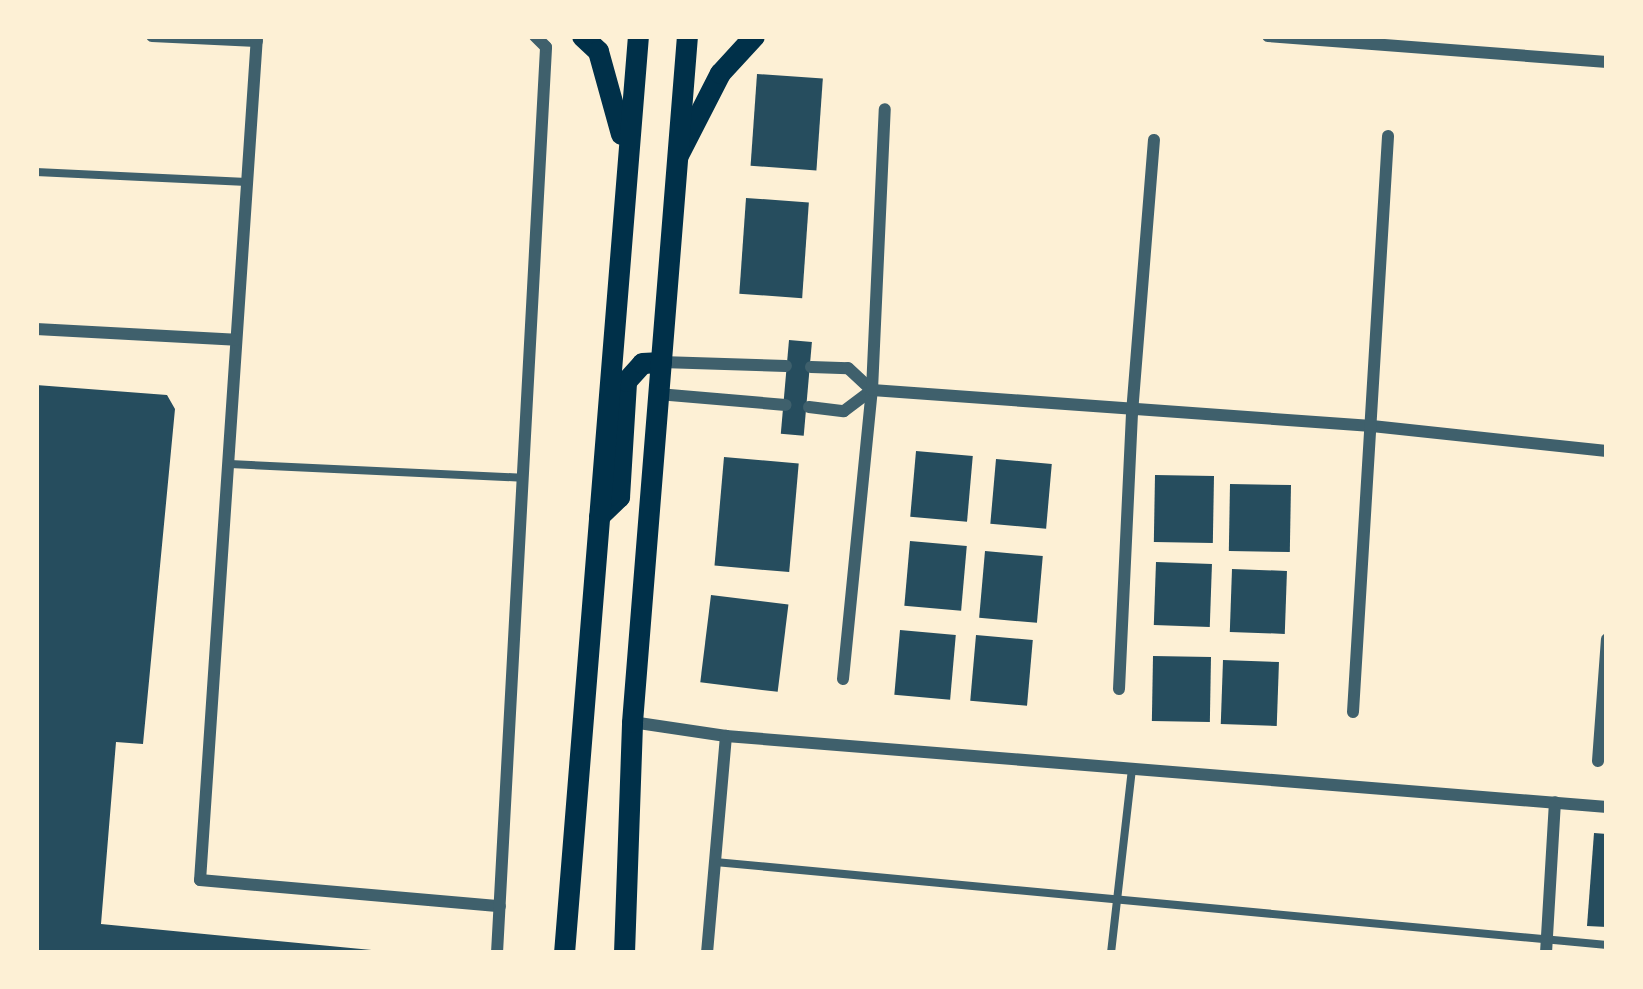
<!DOCTYPE html>
<style>
body{margin:0}
#map{position:relative;width:1643px;height:989px;overflow:hidden;background:#fdf0d5;font-family:Figtree,sans-serif}
div>[style]{position:absolute}
[style*='--x']{left:calc(var(--x)*1px);top:calc(var(--y)*1px);width:calc(var(--w)*1px);rotate:calc(var(--a)*1deg)}
.building>*{inset:0;background:#264d5e;transform-origin:0 0}
.service>*{height:8px;margin:-4px;padding:0 4px;transform-origin:4px;border-radius:4px;background:#3f606c}
.minor>*{height:12px;margin:-6px;padding:0 6px;transform-origin:6px;border-radius:6px;background:#3f606c}
.secondary>*{height:21px;margin:-10.5px;padding:0 10.5px;transform-origin:10.5px;border-radius:10.5px;background:#003049}
span{translate:-50% -50%;white-space:nowrap;text-align:center;line-height:1.15;-webkit-text-stroke:10px #fdf0d5;paint-order:stroke}
.frame{position:absolute;inset:0;border:39px solid #fdf0d5;pointer-events:none}
</style>
<div id="map">
<div class="building">
<div style="left:757px;top:74px;width:66px;height:92px;rotate:4deg"></div>
<div style="left:746px;top:198px;width:63px;height:96px;rotate:4deg"></div>
<div style="left:789px;top:340px;width:23px;height:94px;rotate:5deg"></div>
<div style="clip-path:polygon(36px 385px,167px 395px,175px 409px,143px 744px,116px 742px,101px 924px,403px 953px,36px 953px)"></div>
<div style="left:916px;top:451px;width:57px;height:66px;rotate:5deg"></div>
<div style="left:724px;top:457px;width:75px;height:109px;rotate:5deg"></div>
<div style="left:996px;top:459px;width:56px;height:65px;rotate:5deg"></div>
<div style="left:1155px;top:475px;width:59px;height:67px;rotate:1deg"></div>
<div style="left:1230px;top:484px;width:61px;height:67px;rotate:1deg"></div>
<div style="left:910px;top:541px;width:57px;height:65px;rotate:5deg"></div>
<div style="left:985px;top:551px;width:58px;height:67px;rotate:5deg"></div>
<div style="left:1156px;top:562px;width:56px;height:63px;rotate:2deg"></div>
<div style="left:1232px;top:569px;width:55px;height:63px;rotate:2deg"></div>
<div style="left:711px;top:595px;width:78px;height:88px;rotate:7deg"></div>
<div style="left:900px;top:630px;width:56px;height:65px;rotate:5deg"></div>
<div style="left:976px;top:635px;width:57px;height:66px;rotate:5deg"></div>
<div style="left:1153px;top:656px;width:58px;height:65px;rotate:1deg"></div>
<div style="left:1223px;top:660px;width:56px;height:64px;rotate:2deg"></div>
<div style="clip-path:polygon(1594px 833px,1607px 834px,1607px 927px,1587px 926px)"></div>
</div>
<div class="service">
<div style="--x:36;--y:172;--w:211;--a:2.7"></div>
<div style="--x:230;--y:464;--w:292;--a:2.7"></div>
<div style="--x:715;--y:862;--w:896;--a:5.32"></div>
<div style="--x:1111;--y:953;--w:185;--a:-83.5"></div>
</div>
<div class="minor">
<div style="--x:152;--y:36;--w:105;--a:2.7"></div>
<div style="--x:257;--y:36;--w:846;--a:93.86"></div>
<div style="--x:200;--y:880;--w:301;--a:5"></div>
<div style="--x:1268;--y:36;--w:340;--a:4.4"></div>
<div style="--x:36;--y:329;--w:200;--a:3.1"></div>
<div style="--x:661;--y:362;--w:125;--a:1.8"></div>
<div style="--x:811;--y:367;--w:37;--a:2"></div>
<div style="--x:848;--y:368;--w:33;--a:43"></div>
<div style="--x:872;--y:390;--w:501;--a:4.12"></div>
<div style="--x:1372;--y:426;--w:236;--a:6.1"></div>
<div style="--x:658;--y:394;--w:128;--a:4.9"></div>
<div style="--x:809;--y:407;--w:35;--a:7"></div>
<div style="--x:844;--y:411;--w:35;--a:-37"></div>
<div style="--x:843;--y:679;--w:290;--a:-84.3"></div>
<div style="--x:872;--y:390;--w:281;--a:-87.4"></div>
<div style="--x:1119;--y:689;--w:276;--a:-87.3"></div>
<div style="--x:1132;--y:413;--w:274;--a:-85.4"></div>
<div style="--x:1353;--y:712;--w:577;--a:-86.52"></div>
<div style="--x:632;--y:722;--w:95;--a:8.5"></div>
<div style="--x:726;--y:736;--w:884;--a:4.61"></div>
<div style="--x:1598;--y:761;--w:122;--a:-85.8"></div>
<div style="--x:497;--y:953;--w:907;--a:-86.9"></div>
<div style="--x:546;--y:47;--w:16;--a:-135"></div>
<div style="--x:707;--y:953;--w:218;--a:-85"></div>
<div style="--x:1546;--y:953;--w:151;--a:-86.6"></div>
</div>
<div class="secondary">
<div style="--x:582;--y:36;--w:22;--a:43"></div>
<div style="--x:598;--y:51;--w:86;--a:74.5"></div>
<div style="--x:678;--y:155;--w:92;--a:-62.9"></div>
<div style="--x:720;--y:73;--w:50;--a:-47.4"></div>
<div style="--x:599;--y:516;--w:28;--a:-44"></div>
<div style="--x:619;--y:497;--w:116;--a:-86.5"></div>
<div style="--x:626;--y:381;--w:24;--a:-48"></div>
<div style="--x:642;--y:363;--w:19;--a:-3"></div>
<div style="--x:564;--y:953;--w:920;--a:-85.39"></div>
<div style="--x:624;--y:953;--w:231;--a:-88"></div>
<div style="--x:632;--y:722;--w:688;--a:-85.42"></div>
</div>
<div class="frame"></div>
</div>
